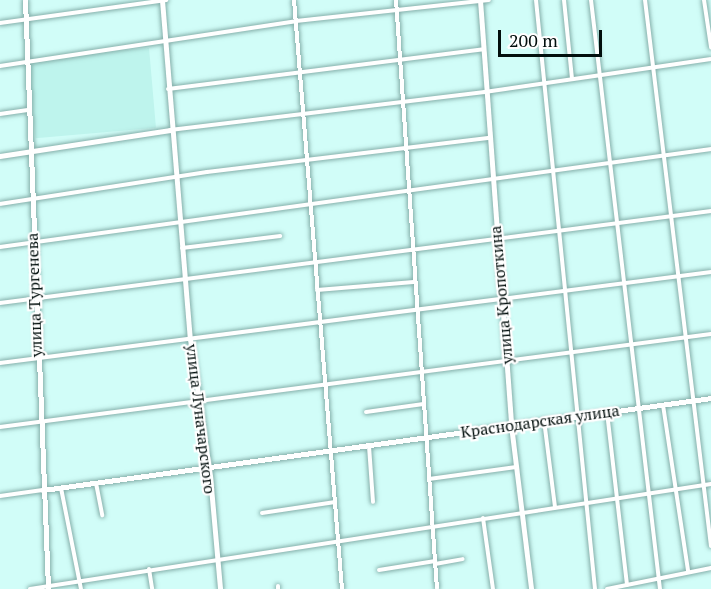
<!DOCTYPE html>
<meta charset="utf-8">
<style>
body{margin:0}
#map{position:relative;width:711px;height:589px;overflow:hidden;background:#d1fdf8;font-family:"PT Serif",serif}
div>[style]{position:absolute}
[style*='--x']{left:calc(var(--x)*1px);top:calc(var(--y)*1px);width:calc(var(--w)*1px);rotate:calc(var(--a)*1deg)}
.built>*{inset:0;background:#bef4ed;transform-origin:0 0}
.roads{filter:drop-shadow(0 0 2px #85afaa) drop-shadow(0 0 2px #85afaa)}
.minor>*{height:4px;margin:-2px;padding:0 2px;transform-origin:2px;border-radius:2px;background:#fff}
.tertiary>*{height:4.5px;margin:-2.25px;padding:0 2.25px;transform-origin:2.25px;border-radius:2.25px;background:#fff}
.secondary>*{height:5px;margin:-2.5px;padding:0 2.5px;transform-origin:2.5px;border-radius:2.5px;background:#fff}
span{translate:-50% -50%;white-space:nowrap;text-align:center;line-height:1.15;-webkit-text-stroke:4.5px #fff;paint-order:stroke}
.street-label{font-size:16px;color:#020f0d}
.scale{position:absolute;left:498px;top:30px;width:104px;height:27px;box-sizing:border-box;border:3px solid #020f0d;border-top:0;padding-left:8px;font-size:18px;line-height:21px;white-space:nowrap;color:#020f0d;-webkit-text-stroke:4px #fff;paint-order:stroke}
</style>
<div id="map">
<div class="built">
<div style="left:149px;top:48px;width:80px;height:121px;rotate:85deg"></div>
</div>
<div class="roads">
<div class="minor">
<div style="--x:294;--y:0;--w:591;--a:85.34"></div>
<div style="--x:396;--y:0;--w:590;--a:86.02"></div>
<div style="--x:536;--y:0;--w:592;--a:84.28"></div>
<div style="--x:564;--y:0;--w:79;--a:84.2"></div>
<div style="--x:591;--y:0;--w:593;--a:83.32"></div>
<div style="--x:645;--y:0;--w:550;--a:83.11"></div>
<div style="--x:704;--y:0;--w:48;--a:81.5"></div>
<div style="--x:0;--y:23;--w:168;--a:-7.9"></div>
<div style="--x:0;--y:66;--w:299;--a:-8.6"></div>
<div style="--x:296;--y:21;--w:194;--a:-6.2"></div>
<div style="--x:168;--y:89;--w:318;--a:-7.2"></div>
<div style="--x:0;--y:114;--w:28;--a:-8"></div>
<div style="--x:170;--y:130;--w:317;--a:-6.9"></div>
<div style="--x:485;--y:92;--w:228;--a:-8.3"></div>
<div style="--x:0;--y:204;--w:209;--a:-8.8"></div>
<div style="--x:207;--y:172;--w:285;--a:-6.9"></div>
<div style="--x:0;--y:247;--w:718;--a:-7.85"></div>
<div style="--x:182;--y:248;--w:99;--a:-7"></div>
<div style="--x:317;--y:290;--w:97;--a:-4.7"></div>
<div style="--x:0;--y:303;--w:717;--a:-7.37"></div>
<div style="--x:0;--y:363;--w:717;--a:-7.29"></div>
<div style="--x:663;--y:405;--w:168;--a:81.4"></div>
<div style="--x:366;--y:412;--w:58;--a:-8"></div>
<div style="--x:607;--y:412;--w:174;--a:83.4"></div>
<div style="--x:544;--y:420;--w:88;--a:82.8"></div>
<div style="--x:0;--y:427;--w:717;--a:-7.45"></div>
<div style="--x:369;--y:446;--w:56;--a:85.9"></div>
<div style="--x:429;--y:479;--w:88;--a:-7.9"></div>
<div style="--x:96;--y:483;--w:33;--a:79"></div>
<div style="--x:61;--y:488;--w:103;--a:78.8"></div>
<div style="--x:0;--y:496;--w:43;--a:-7.9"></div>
<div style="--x:262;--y:513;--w:74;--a:-8.6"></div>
<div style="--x:483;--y:518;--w:72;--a:82"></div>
<div style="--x:435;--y:564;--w:28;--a:-10"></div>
<div style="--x:149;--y:569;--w:20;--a:81"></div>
<div style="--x:379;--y:570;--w:57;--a:-9.1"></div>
<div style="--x:278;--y:586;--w:3;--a:90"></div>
<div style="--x:30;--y:589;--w:689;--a:-8.77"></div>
<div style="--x:607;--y:589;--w:106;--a:-11.4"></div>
</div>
<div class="tertiary">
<div style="--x:0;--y:156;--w:172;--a:-8.7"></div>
</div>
<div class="secondary">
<div style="--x:25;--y:0;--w:589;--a:87.76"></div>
<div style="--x:162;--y:0;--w:340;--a:85.3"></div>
<div style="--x:190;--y:339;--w:138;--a:81.7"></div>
<div style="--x:210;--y:476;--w:113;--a:84.9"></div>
<div style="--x:480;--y:0;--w:426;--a:85.8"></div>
<div style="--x:511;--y:425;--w:165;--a:83"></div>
<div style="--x:43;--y:490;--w:674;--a:-7.84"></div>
</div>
</div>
<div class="street-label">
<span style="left:34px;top:295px;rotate:-92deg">улица Тургенева</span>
<span style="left:501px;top:295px;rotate:-95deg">улица Кропоткина</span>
<span style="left:201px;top:419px;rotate:83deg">улица Луначарского</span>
<span style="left:540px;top:421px;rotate:-8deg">Краснодарская улица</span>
</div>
<div class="scale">200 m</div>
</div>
